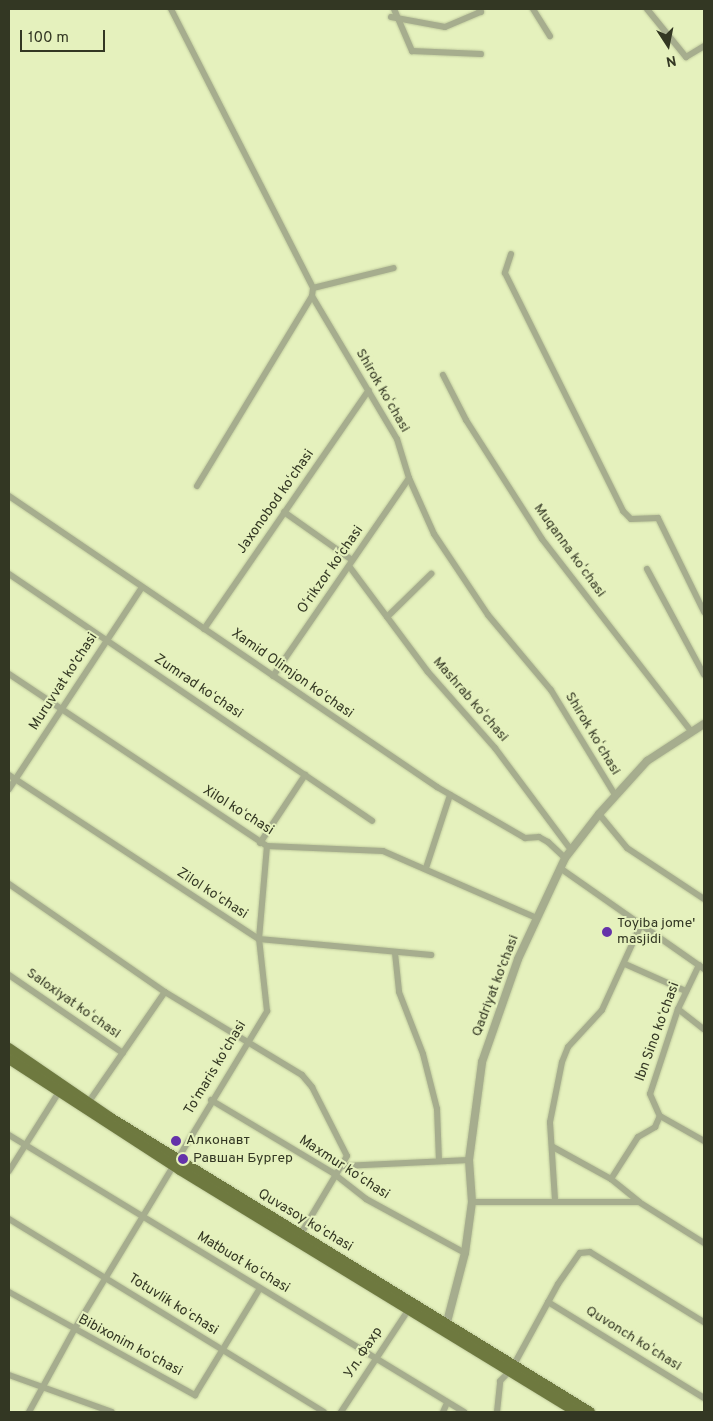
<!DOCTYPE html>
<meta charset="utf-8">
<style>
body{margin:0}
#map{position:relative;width:713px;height:1421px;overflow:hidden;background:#e5f1bd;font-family:Overpass,sans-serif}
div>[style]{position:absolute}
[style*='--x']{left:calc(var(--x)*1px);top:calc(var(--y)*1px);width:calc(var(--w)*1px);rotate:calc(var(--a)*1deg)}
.roads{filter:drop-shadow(0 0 1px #c1cc9e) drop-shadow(0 0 1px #c1cc9e)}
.minor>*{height:6px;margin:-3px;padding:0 3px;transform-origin:3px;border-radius:3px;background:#a6ad8e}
.tertiary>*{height:8px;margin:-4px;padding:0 4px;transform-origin:4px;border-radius:4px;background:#a6ad8e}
.primary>*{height:10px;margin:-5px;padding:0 5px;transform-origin:5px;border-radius:5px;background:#6e793f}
.dots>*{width:14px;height:14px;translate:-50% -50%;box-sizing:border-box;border:2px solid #e5f1bd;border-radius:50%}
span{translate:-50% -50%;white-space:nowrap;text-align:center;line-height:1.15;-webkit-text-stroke:4px #e5f1bd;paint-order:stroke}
.street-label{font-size:14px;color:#333723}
.poi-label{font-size:14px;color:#333723}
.left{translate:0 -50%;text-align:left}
.frame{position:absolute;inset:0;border:10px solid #333723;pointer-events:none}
.north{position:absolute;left:643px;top:20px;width:50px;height:50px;-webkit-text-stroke:4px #e5f1bd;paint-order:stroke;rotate:169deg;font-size:14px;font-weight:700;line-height:20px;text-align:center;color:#333723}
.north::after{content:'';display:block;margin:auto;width:18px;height:22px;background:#333723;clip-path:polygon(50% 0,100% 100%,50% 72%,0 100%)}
.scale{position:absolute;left:20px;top:30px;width:85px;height:22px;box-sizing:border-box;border:2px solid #333723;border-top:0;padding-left:6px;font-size:15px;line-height:18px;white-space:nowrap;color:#333723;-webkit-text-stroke:4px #e5f1bd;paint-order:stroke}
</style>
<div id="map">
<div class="roads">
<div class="minor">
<div style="--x:171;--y:9;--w:313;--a:63"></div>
<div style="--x:313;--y:288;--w:8;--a:97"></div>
<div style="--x:312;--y:296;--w:166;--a:59.3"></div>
<div style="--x:397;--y:439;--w:41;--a:72.9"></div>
<div style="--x:409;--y:478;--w:61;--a:65.9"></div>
<div style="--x:434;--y:534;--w:97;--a:56.3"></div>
<div style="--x:488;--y:615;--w:98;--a:50"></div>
<div style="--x:551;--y:690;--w:123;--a:58.6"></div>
<div style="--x:394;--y:9;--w:46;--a:66.8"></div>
<div style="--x:412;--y:51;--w:69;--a:2.5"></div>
<div style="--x:533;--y:9;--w:32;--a:58"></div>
<div style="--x:647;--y:9;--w:62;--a:50.9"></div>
<div style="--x:686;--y:57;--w:21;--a:-31"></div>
<div style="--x:391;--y:17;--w:55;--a:10.5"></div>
<div style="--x:445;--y:27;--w:39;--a:-23"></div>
<div style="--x:481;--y:12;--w:4;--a:-124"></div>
<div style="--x:511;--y:254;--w:20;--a:108"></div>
<div style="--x:505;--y:273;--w:266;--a:63.6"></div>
<div style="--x:623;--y:511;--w:11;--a:45"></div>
<div style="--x:631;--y:519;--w:27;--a:-2"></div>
<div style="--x:658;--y:518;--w:105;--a:63.9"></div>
<div style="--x:313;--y:288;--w:83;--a:-13.9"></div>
<div style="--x:443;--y:375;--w:51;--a:62.9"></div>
<div style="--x:466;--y:420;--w:141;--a:57.4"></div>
<div style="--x:542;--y:539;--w:243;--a:52.2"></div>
<div style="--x:197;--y:486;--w:222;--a:-58.8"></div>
<div style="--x:9;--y:496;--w:518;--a:34.21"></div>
<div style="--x:437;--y:787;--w:102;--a:30.1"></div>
<div style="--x:525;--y:838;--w:14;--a:-4"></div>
<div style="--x:539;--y:837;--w:10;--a:29"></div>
<div style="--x:548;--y:842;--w:23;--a:43"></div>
<div style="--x:284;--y:512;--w:83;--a:35.2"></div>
<div style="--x:349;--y:566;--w:132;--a:53.3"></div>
<div style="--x:428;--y:672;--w:101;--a:48.6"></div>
<div style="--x:495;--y:748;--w:127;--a:53.3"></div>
<div style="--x:647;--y:569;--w:120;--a:61.7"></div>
<div style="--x:9;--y:574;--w:439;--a:34.2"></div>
<div style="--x:387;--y:617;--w:62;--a:-44.3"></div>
<div style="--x:204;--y:629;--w:290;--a:-55.4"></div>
<div style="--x:9;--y:674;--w:310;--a:33.7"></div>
<div style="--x:267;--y:846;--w:116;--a:2.5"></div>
<div style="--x:383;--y:851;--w:167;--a:23.6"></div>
<div style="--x:273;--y:676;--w:240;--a:-55.5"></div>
<div style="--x:9;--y:775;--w:299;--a:33.3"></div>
<div style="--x:259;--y:939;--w:173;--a:5.3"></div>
<div style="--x:9;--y:789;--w:240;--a:-56.6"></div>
<div style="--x:599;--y:814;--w:44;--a:50.5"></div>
<div style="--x:627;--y:848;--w:92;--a:33.5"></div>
<div style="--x:260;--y:843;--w:82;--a:-56.5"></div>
<div style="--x:426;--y:868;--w:77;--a:-71.8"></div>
<div style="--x:560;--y:868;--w:176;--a:35"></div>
<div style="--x:9;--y:884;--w:190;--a:34.7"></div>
<div style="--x:165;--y:992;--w:160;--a:31.2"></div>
<div style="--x:302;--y:1075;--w:16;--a:50"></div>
<div style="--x:312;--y:1087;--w:77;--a:63.1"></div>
<div style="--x:347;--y:1156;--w:92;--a:120.7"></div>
<div style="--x:395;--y:953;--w:39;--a:84"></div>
<div style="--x:399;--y:992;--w:66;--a:68.8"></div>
<div style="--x:423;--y:1054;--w:57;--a:75.7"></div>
<div style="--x:437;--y:1109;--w:52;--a:87.8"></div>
<div style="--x:625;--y:964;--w:67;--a:23.9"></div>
<div style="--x:699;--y:965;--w:49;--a:115.5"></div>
<div style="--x:678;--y:1009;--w:89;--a:108.2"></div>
<div style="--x:650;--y:1094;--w:24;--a:66"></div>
<div style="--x:660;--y:1116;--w:51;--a:29.6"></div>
<div style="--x:9;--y:975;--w:138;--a:34.4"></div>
<div style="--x:678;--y:1009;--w:33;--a:38"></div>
<div style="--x:211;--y:1100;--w:142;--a:30.9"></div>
<div style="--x:333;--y:1173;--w:42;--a:38.2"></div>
<div style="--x:366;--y:1199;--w:113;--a:28.6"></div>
<div style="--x:88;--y:1103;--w:135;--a:-55.3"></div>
<div style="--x:9;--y:1135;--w:533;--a:31.33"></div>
<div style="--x:553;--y:1147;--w:66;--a:28.9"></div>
<div style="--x:611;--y:1179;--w:50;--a:-57.3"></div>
<div style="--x:638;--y:1137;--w:20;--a:-30"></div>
<div style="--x:655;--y:1127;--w:12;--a:-66"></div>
<div style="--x:343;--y:1166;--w:126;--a:-2.7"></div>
<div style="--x:9;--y:1171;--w:93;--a:-57.7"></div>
<div style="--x:611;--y:1179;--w:36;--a:39"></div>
<div style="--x:555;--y:1200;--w:78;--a:-93.7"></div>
<div style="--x:550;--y:1122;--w:61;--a:-78.7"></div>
<div style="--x:562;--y:1062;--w:16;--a:-68"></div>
<div style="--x:568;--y:1047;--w:50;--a:-47.4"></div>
<div style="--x:602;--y:1010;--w:94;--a:-65.4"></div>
<div style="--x:472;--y:1202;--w:167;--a:0"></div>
<div style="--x:639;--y:1202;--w:77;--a:32.2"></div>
<div style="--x:9;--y:1219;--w:369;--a:31.5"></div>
<div style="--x:9;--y:1292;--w:213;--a:29"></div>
<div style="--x:195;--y:1395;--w:125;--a:-58.7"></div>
<div style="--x:548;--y:1302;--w:183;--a:31.6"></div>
<div style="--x:9;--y:1375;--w:109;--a:19.8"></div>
<div style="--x:29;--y:1412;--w:94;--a:-61.2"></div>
<div style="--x:74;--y:1330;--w:373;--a:-58.8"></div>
<div style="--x:267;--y:1011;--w:72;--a:-96.3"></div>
<div style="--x:259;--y:939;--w:93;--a:-85.1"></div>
<div style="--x:341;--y:1412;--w:123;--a:-56.6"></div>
<div style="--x:443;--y:1412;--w:10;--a:-66"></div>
<div style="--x:497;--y:1412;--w:31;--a:-84"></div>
<div style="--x:500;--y:1381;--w:16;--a:-45"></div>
<div style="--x:511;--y:1370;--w:98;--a:-61.3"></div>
<div style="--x:558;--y:1284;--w:38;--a:-55"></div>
<div style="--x:580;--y:1253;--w:10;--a:-6"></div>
<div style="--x:590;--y:1252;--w:134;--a:31.6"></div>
</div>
<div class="tertiary">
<div style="--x:447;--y:1322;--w:71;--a:-75.4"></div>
<div style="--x:465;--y:1253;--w:51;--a:-82.2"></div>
<div style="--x:472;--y:1202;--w:42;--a:-94.1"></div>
<div style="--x:469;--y:1160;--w:99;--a:-82.4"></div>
<div style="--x:482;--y:1062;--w:109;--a:-70.7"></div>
<div style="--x:518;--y:959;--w:111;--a:-65"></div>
<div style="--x:565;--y:858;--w:56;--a:-52.3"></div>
<div style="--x:599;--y:814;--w:72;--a:-47.8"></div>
<div style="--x:647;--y:761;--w:68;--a:-33"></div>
</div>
<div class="primary">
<div style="--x:9;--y:1048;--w:124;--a:34.5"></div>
<div style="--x:111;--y:1118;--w:562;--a:31.54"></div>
<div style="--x:9;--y:1059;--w:204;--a:33"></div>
<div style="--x:180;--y:1170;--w:465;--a:31.4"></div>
</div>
</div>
<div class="dots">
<div style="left:607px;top:932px;background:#6432a9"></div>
<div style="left:176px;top:1141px;background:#6432a9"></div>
<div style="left:183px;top:1159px;background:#6432a9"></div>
</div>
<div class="street-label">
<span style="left:382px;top:391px;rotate:60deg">Shirok koʻchasi</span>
<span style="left:276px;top:502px;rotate:-55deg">Jaxonobod koʻchasi</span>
<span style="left:569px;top:551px;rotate:54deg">Muqanna koʻchasi</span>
<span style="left:331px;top:570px;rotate:-55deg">Oʻrikzor koʻchasi</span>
<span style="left:292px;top:674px;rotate:35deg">Xamid Olimjon koʻchasi</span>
<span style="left:64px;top:682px;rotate:-57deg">Muruvvat ko'chasi</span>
<span style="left:198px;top:687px;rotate:34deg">Zumrad koʻchasi</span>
<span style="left:470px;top:700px;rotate:49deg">Mashrab koʻchasi</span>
<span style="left:592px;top:734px;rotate:59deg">Shirok koʻchasi</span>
<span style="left:238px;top:811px;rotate:32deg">Xilol koʻchasi</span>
<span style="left:212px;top:894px;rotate:33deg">Zilol koʻchasi</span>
<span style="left:496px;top:986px;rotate:-69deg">Qadriyat ko'chasi</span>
<span style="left:73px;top:1004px;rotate:35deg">Saloxiyat koʻchasi</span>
<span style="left:658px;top:1032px;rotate:-70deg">Ibn Sino koʻchasi</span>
<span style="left:216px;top:1068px;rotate:-59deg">Toʻmaris koʻchasi</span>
<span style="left:344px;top:1168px;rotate:33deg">Maxmur koʻchasi</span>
<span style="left:305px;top:1221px;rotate:31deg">Quvasoy koʻchasi</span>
<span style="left:243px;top:1263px;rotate:31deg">Matbuot koʻchasi</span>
<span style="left:173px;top:1305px;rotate:32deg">Totuvlik koʻchasi</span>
<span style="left:633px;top:1339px;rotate:32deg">Quvonch koʻchasi</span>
<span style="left:130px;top:1346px;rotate:28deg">Bibixonim koʻchasi</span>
<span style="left:364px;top:1353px;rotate:-57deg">Ул. Фахр</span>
</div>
<div class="poi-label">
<span class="left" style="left:617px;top:932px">Toyiba jome'<br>masjidi</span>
<span class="left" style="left:186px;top:1141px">Алконавт</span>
<span class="left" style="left:193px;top:1159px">Равшан Бургер</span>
</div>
<div class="frame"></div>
<div class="north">N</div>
<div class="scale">100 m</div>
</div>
